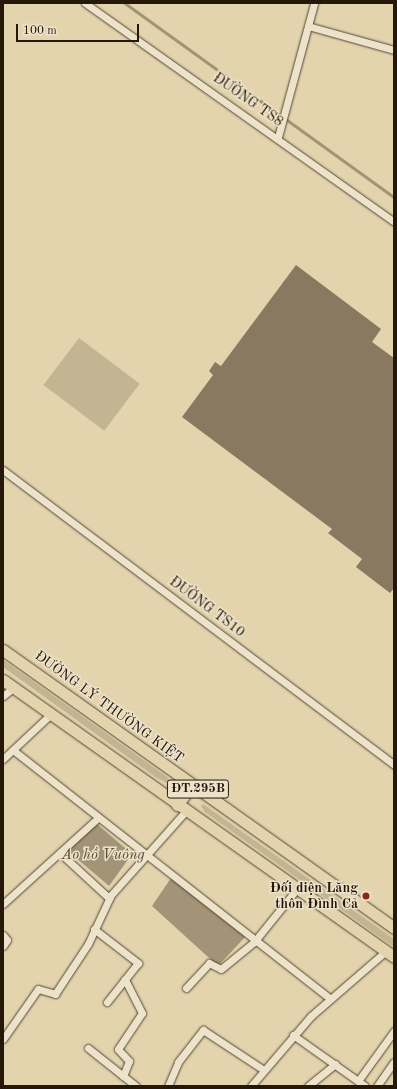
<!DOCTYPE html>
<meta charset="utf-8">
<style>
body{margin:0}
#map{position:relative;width:397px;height:1089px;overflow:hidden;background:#e3d4ae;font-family:"Old Standard TT",serif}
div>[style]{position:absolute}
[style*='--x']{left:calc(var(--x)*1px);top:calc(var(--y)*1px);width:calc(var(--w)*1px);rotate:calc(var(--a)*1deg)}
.green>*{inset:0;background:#c3b492;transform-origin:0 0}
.water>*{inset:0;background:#a39477}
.stream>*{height:2.5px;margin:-1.25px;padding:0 1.25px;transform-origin:1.25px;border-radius:1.25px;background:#a39477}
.building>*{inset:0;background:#887960}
.roads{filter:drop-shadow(0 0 1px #554634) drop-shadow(0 0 1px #554634)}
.minor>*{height:7px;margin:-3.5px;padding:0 3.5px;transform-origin:3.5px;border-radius:3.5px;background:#ede3ca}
.primary>*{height:11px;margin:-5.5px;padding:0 5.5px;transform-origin:5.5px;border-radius:5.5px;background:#e3d4ae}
.dots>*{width:11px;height:11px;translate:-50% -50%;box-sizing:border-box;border:2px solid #ede3ca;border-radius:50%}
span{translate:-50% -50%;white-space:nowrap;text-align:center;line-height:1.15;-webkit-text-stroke:3px #ede3ca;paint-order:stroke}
.shield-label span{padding:1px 3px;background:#ede3ca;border:1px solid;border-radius:3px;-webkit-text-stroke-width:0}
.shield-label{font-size:13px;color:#26170b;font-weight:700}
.street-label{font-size:14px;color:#26170b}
.poi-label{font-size:14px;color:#26170b;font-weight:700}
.right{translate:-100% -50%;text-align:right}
.water-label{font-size:15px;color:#584936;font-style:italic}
.frame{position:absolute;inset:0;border:4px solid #26170b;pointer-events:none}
.scale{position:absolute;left:16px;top:24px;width:123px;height:18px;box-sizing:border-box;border:2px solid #26170b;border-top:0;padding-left:5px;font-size:12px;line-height:14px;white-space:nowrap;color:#26170b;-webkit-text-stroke:3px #ede3ca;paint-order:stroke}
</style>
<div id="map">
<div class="green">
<div style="left:79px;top:338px;width:76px;height:59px;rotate:37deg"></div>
<div style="clip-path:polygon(3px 660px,167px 777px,173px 786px,157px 778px,3px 667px)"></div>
<div style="clip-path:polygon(203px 804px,394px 939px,394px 947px,205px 812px,201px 806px)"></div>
</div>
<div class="water">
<div style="clip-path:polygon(97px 824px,132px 854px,109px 886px,68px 851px)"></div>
<div style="clip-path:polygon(171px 878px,247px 935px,218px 966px,152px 906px)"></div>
</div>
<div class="stream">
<div style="--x:125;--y:3;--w:332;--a:35.8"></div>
</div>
<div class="building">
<div style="clip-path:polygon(296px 265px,381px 329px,372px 342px,394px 358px,394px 588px,390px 593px,356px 567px,362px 559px,328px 533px,332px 529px,182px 417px,213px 375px,209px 371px,215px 362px,221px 366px)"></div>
</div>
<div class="roads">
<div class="minor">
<div style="--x:85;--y:3;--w:379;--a:35.3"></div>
<div style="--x:308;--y:26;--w:24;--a:-75"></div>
<div style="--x:278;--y:137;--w:115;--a:-74.9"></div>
<div style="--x:308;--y:26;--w:89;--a:15.6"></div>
<div style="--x:3;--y:470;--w:490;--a:37"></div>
<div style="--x:3;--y:696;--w:14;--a:-39"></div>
<div style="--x:13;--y:750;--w:402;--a:38.1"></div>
<div style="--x:3;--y:759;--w:66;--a:-43.2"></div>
<div style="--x:60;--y:853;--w:67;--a:42.6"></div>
<div style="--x:3;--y:904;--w:128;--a:-42.2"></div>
<div style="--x:94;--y:929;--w:56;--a:37.7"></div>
<div style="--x:138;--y:963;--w:50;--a:128.5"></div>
<div style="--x:3;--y:935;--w:6;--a:51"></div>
<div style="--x:7;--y:940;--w:7;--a:124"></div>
<div style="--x:186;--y:988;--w:34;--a:-47"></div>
<div style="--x:209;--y:963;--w:13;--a:27"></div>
<div style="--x:221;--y:969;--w:43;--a:-39.3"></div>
<div style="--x:254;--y:942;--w:67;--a:-51.1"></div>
<div style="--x:293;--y:1035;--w:88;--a:35.3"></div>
<div style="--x:3;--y:1039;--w:61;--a:-55"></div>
<div style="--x:38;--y:989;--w:18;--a:16"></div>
<div style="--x:55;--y:994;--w:60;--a:-56.6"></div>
<div style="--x:88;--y:944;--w:54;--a:-64.9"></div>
<div style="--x:111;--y:895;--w:111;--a:-48.3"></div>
<div style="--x:88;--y:1048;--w:61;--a:38.4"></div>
<div style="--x:123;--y:1076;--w:16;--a:-68"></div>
<div style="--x:129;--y:1061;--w:16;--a:-133"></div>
<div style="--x:118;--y:1049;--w:43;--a:-56.3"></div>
<div style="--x:142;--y:1013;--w:38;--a:-117"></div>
<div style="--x:358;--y:1081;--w:62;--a:-54.2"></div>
<div style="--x:168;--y:1086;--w:26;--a:-67"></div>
<div style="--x:178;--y:1062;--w:41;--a:-52"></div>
<div style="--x:203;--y:1030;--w:73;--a:33.3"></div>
<div style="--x:251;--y:1086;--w:92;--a:-49.4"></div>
<div style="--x:311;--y:1016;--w:99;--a:-40.9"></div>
<div style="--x:308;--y:1086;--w:35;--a:-39"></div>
<div style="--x:377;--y:1086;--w:29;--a:-55"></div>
</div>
<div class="primary">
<div style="--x:3;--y:650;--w:480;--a:35.4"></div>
<div style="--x:3;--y:680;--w:479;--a:35.3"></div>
<div style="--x:177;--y:805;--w:25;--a:-53"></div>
</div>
</div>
<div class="dots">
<div style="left:366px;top:896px;background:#8f2418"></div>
</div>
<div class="shield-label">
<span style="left:198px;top:789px">ĐT.295B</span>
</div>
<div class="street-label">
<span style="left:248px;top:100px;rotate:35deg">ĐƯỜNG TS8</span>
<span style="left:207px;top:607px;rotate:37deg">ĐƯỜNG TS10</span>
<span style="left:109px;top:707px;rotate:36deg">ĐƯỜNG LÝ THƯỜNG KIỆT</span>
</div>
<div class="poi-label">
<span class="right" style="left:358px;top:896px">Đối diện Lăng<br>thôn Đình Cả</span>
</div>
<div class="water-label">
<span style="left:103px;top:856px">Ao hồ Vuông</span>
</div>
<div class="frame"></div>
<div class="scale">100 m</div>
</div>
